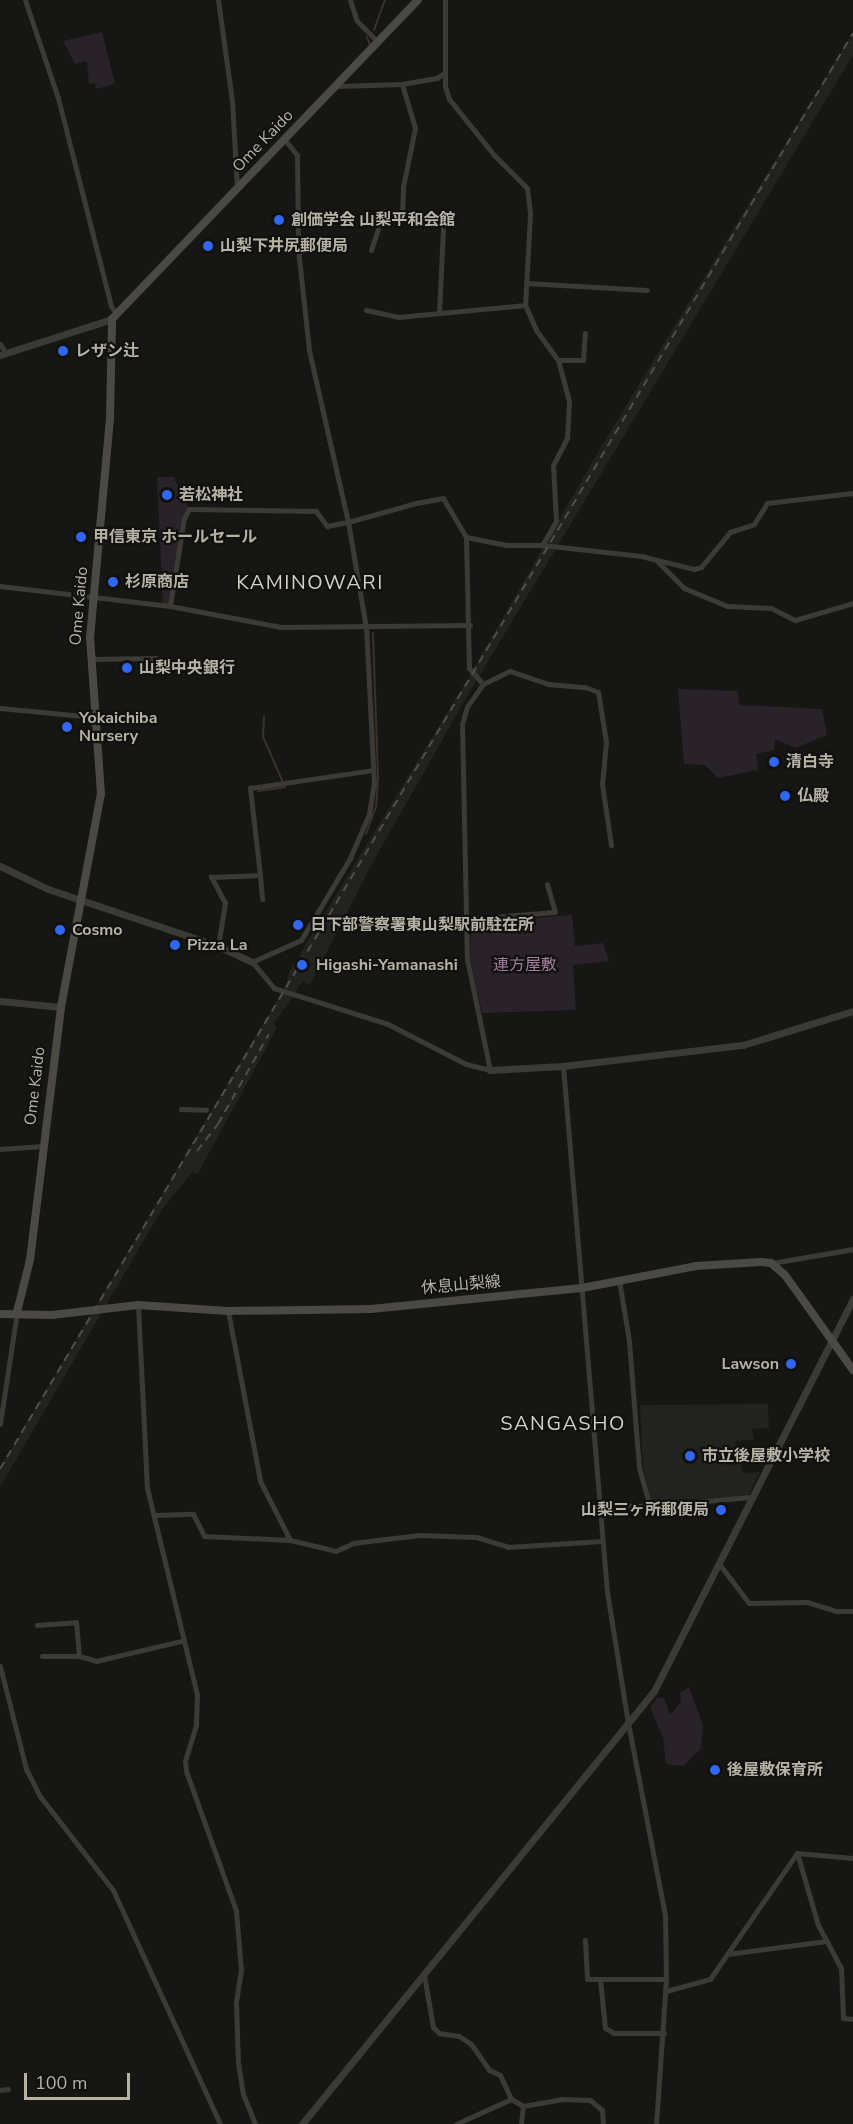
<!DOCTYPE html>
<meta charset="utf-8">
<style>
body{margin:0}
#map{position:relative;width:853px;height:2124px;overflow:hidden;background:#161614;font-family:"Nunito Sans","Noto Sans JP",sans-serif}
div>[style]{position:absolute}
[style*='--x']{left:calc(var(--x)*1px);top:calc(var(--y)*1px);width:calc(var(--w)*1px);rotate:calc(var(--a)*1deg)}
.built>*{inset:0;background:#222320}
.green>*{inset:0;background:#2a2229}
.stream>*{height:2px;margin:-1px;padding:0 1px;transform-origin:1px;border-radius:1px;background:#39322a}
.minor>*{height:5px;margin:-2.5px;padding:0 2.5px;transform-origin:2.5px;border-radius:2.5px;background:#3b3a35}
.tertiary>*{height:7px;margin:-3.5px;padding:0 3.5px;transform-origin:3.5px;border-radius:3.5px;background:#3b3a35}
.secondary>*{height:8px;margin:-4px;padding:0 4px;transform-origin:4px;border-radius:4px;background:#4b4943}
.rail>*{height:2px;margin-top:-1px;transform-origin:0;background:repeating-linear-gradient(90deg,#504e48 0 8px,transparent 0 14px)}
.dots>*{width:16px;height:16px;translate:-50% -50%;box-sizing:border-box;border:3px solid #11110f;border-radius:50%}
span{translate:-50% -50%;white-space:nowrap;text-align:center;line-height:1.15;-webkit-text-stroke:4.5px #11110f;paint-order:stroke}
.street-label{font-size:16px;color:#b6b2a6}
.poi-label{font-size:16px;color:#b6b2a6;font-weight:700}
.left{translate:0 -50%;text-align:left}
.right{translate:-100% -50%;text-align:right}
.park-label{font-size:16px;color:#a17d9d}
.quarter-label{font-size:20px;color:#d2d0c7;letter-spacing:1.5px}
.scale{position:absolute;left:24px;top:2073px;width:106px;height:27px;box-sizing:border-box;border:3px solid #b6b2a6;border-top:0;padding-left:8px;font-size:18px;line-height:21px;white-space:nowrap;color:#b6b2a6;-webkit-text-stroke:4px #11110f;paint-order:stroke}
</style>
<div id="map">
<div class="built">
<div style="clip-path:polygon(853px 32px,853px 55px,472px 688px,374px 860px,310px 985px,303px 981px,274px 1024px,277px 1028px,197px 1175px,192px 1172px,161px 1211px,0 1487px,0 1468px,286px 985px,289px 972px,467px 680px,598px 452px)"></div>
<div style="clip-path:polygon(768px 1404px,769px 1428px,752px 1429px,754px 1440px,735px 1441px,743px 1473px,760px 1472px,748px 1496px,652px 1502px,643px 1470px,640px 1405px)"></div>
</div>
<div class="green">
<div style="clip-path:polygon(102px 32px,115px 84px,96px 89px,95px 83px,89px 84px,87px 61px,75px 64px,63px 41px)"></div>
<div style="clip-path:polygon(157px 477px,174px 477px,189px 509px,184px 518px,170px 606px,163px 605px)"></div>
<div style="clip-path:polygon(678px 689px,738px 691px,739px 705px,822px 709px,827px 735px,795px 748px,775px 739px,774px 750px,756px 754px,758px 770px,718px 778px,705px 765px,684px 764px)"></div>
<div style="clip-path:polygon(572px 915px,575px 946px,603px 943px,609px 961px,573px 965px,576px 1010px,482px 1013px,470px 959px,471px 923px)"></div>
<div style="clip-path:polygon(689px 1687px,703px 1725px,701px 1748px,683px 1766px,666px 1764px,663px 1738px,650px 1707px,657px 1698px,664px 1698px,670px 1715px,681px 1702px,680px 1693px)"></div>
</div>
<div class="stream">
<div style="--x:374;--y:30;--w:32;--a:-70"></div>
<div style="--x:367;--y:37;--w:9;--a:69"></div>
<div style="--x:258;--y:791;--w:27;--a:-8"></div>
<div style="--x:285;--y:787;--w:55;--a:-113.7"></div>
<div style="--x:263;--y:737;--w:21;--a:-87"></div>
<div style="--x:366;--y:834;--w:29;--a:-70"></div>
<div style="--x:376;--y:807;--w:30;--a:-86"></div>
<div style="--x:378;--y:777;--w:144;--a:-92"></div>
</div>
<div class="minor">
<div style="--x:25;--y:0;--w:103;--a:71.4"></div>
<div style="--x:58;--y:98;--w:215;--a:75.7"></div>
<div style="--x:111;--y:306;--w:10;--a:53"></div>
<div style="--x:218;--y:0;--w:102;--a:82.1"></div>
<div style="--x:232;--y:101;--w:88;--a:86.7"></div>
<div style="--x:350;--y:0;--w:22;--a:72"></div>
<div style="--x:357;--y:21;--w:30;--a:45"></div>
<div style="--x:445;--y:0;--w:86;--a:90"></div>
<div style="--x:445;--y:86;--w:14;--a:73"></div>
<div style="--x:449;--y:99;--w:72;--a:51.2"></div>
<div style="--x:494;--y:155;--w:47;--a:45"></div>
<div style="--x:527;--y:188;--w:26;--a:83"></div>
<div style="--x:530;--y:214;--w:91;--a:93.1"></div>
<div style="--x:525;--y:305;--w:27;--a:66"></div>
<div style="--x:536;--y:330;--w:37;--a:54"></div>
<div style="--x:558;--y:360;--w:42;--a:75"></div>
<div style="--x:569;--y:401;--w:37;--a:93"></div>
<div style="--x:567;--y:438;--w:30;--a:117"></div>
<div style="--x:553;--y:465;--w:56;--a:86.9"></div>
<div style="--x:556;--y:521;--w:28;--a:120"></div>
<div style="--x:337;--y:86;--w:65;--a:-1.8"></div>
<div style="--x:402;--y:84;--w:36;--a:-10"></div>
<div style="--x:437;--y:78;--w:9;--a:-36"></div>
<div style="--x:371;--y:250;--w:41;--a:-71.6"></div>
<div style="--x:384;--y:211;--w:19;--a:16"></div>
<div style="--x:402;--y:216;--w:29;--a:-88"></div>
<div style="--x:403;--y:187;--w:60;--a:-78.5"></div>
<div style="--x:415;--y:128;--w:46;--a:-106.5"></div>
<div style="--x:527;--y:283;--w:120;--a:3.3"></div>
<div style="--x:366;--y:310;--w:33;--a:12"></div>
<div style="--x:398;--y:317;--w:128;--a:-5.4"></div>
<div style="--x:439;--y:313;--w:86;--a:-87.3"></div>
<div style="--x:0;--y:344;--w:11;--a:56"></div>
<div style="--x:558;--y:360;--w:25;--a:0"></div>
<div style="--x:583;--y:360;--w:27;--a:-86"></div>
<div style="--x:466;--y:537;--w:41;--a:11.3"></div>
<div style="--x:506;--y:545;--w:36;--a:0"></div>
<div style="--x:542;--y:545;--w:100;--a:6.3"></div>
<div style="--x:641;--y:556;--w:55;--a:13.8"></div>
<div style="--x:694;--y:569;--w:7;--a:-16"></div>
<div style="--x:701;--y:567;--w:45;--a:-50.4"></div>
<div style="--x:730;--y:532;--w:25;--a:-18"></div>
<div style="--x:754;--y:524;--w:25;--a:-58"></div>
<div style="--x:767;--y:503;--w:87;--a:-6.6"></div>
<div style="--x:656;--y:560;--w:40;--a:45"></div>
<div style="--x:684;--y:588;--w:47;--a:22.7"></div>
<div style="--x:727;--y:606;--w:44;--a:2.6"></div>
<div style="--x:771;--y:608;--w:27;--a:27"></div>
<div style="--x:795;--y:620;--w:60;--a:-16.3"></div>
<div style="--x:0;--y:586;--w:171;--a:6.7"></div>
<div style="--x:170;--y:606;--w:113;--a:10.7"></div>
<div style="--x:281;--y:627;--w:189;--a:-0.6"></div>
<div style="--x:170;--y:606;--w:89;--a:-81"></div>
<div style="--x:184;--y:518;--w:10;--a:-61"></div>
<div style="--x:189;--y:509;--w:127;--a:0.9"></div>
<div style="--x:316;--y:511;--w:19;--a:54"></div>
<div style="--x:327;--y:526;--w:21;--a:-11"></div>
<div style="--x:348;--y:522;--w:71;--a:-15.6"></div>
<div style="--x:416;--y:503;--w:27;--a:-10"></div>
<div style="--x:443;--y:498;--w:45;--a:59.5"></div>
<div style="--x:466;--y:537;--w:131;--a:88.7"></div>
<div style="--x:469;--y:668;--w:21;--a:49"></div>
<div style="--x:483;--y:684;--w:28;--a:125"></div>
<div style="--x:467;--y:707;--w:18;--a:106"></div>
<div style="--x:462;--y:724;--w:235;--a:88.8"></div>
<div style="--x:467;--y:959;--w:113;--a:78.3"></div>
<div style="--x:490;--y:1070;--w:25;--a:-166"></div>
<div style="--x:466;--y:1064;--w:88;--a:-152.9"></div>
<div style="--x:388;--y:1024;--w:120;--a:-162.5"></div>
<div style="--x:274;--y:988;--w:34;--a:-130"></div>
<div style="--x:252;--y:962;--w:54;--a:-24.2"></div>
<div style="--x:301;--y:940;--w:96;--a:-59.1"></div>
<div style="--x:350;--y:858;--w:48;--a:-66.6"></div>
<div style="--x:369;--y:814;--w:30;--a:-81"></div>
<div style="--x:374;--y:784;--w:156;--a:-92.9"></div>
<div style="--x:366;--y:628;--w:108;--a:-99.6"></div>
<div style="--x:348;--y:522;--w:176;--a:-102.8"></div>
<div style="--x:309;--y:350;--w:103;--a:-96.2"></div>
<div style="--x:298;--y:248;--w:93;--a:-90.6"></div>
<div style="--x:297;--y:155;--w:19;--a:-129"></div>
<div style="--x:90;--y:659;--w:66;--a:-0.9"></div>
<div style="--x:483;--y:684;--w:30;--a:-26"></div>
<div style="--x:510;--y:671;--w:40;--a:18.9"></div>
<div style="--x:548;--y:684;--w:37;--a:5"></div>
<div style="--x:585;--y:687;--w:14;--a:21"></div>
<div style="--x:598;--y:692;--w:51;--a:80.9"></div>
<div style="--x:606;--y:742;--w:42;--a:95.4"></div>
<div style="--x:602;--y:784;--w:62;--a:81.6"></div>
<div style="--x:0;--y:708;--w:94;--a:5.5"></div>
<div style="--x:260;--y:875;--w:88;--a:-96.6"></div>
<div style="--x:250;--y:788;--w:124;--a:-8.3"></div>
<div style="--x:468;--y:919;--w:87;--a:-4.6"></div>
<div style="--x:555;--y:912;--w:29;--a:-106"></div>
<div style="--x:218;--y:946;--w:44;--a:-80.8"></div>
<div style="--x:225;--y:903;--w:30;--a:-118"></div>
<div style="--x:211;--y:877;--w:49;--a:-2.3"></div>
<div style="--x:260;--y:875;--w:24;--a:85"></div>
<div style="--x:563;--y:1066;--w:528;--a:85.22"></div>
<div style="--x:607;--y:1592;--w:133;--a:80.9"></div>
<div style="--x:628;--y:1723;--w:197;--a:79.1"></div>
<div style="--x:665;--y:1916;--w:63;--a:89.1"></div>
<div style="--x:666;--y:1979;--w:145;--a:93.9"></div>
<div style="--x:181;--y:1109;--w:25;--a:2"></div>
<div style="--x:0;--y:1149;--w:43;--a:-4"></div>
<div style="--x:772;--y:1263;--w:82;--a:-9.8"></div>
<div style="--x:619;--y:1280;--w:62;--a:80.7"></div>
<div style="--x:629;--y:1341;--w:127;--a:85.5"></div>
<div style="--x:639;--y:1468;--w:40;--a:74"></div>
<div style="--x:138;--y:1305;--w:183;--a:87.2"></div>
<div style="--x:147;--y:1488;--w:213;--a:76.4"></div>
<div style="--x:197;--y:1695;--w:30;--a:92"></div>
<div style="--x:196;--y:1725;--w:38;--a:107"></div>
<div style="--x:185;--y:1761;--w:10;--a:84"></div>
<div style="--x:186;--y:1771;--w:149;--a:70.3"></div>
<div style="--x:236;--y:1911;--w:59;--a:85.2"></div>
<div style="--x:241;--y:1970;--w:33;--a:99"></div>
<div style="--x:236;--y:2003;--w:60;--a:88.1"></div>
<div style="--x:238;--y:2063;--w:31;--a:81"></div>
<div style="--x:243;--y:2094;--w:32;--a:68"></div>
<div style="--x:228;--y:1311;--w:173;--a:79.3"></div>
<div style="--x:260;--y:1481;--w:66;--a:63"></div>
<div style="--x:0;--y:1424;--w:113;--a:-81.4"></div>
<div style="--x:600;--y:1505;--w:50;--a:1.1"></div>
<div style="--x:650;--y:1506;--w:101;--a:-5.1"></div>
<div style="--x:155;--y:1515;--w:38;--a:-2"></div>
<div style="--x:193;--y:1514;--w:25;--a:63"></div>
<div style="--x:204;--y:1536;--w:86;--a:2.7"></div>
<div style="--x:290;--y:1540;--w:47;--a:13.4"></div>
<div style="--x:336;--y:1551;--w:19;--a:-25"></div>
<div style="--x:353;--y:1543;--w:67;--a:-6.8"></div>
<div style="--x:420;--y:1535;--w:56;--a:2"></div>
<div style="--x:476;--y:1537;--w:34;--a:17"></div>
<div style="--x:508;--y:1547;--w:94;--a:-3.7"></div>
<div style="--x:720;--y:1565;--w:48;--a:52.7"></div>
<div style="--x:749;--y:1603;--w:58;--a:-1"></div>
<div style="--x:807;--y:1602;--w:30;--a:17"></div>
<div style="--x:836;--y:1611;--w:17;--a:0"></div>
<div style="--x:37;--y:1625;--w:39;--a:-4"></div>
<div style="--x:76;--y:1622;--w:34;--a:85"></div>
<div style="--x:42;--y:1656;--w:37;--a:0"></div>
<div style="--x:79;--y:1656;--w:18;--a:16"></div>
<div style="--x:96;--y:1661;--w:87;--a:-13.2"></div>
<div style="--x:0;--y:1666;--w:106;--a:75.8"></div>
<div style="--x:26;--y:1769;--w:29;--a:63"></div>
<div style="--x:39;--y:1795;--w:120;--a:52.1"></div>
<div style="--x:113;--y:1890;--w:257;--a:65.4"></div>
<div style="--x:797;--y:1853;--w:75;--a:73.7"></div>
<div style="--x:818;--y:1925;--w:49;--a:61.9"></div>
<div style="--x:841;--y:1968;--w:50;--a:87.7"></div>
<div style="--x:843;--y:2018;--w:10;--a:6"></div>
<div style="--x:585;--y:1940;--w:39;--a:87"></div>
<div style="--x:587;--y:1979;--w:79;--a:0"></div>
<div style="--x:727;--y:1954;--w:100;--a:-7.5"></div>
<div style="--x:424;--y:1975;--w:53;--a:80.2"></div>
<div style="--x:433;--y:2027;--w:8;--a:45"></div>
<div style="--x:439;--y:2033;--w:20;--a:9"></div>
<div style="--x:459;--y:2036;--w:14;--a:34"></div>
<div style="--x:471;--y:2044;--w:32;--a:55"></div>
<div style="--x:489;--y:2070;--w:12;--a:24"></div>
<div style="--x:500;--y:2075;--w:26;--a:65"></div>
<div style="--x:511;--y:2099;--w:14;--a:30"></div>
<div style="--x:523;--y:2106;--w:39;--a:-10"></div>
<div style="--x:561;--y:2099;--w:29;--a:2"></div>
<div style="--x:590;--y:2100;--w:16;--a:40"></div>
<div style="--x:602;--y:2110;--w:14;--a:86"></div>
<div style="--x:600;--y:1979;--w:49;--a:84.2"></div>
<div style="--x:605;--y:2028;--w:10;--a:29"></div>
<div style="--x:614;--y:2033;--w:50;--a:0"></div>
<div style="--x:666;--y:1991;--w:46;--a:-15.3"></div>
<div style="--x:710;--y:1979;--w:153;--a:-55.4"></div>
<div style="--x:797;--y:1853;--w:56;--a:5.1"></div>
<div style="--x:0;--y:2090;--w:8;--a:-7"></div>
<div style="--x:456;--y:2124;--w:60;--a:-24.4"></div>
<div style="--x:521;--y:2124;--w:18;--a:-84"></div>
</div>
<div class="tertiary">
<div style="--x:0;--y:355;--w:118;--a:-17.8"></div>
<div style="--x:0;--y:866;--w:53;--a:25.6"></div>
<div style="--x:48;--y:889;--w:179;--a:18.5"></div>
<div style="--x:218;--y:946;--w:38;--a:25"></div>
<div style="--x:0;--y:1001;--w:61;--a:5.6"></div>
<div style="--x:490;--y:1070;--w:73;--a:-3.1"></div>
<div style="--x:563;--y:1066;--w:181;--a:-6.7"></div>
<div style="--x:743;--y:1045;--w:115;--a:-17.2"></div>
<div style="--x:302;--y:2124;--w:558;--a:-50.89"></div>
<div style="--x:654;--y:1691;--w:440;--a:-63.1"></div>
</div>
<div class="secondary">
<div style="--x:17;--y:1312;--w:54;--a:-76"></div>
<div style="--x:30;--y:1260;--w:255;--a:-83"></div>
<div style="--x:61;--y:1007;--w:217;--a:-79.4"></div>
<div style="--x:101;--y:794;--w:156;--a:-94"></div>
<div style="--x:90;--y:638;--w:221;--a:-84.8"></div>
<div style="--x:110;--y:418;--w:99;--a:-88.8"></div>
<div style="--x:112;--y:319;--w:442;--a:-46.2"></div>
<div style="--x:0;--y:1314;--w:52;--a:1.1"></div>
<div style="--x:52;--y:1315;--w:87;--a:-6.6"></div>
<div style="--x:138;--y:1305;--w:90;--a:3.8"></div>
<div style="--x:228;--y:1311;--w:143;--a:-0.8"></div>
<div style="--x:371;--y:1309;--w:212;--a:-5.7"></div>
<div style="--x:582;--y:1288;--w:116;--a:-10.9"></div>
<div style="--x:696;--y:1266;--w:65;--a:-3.5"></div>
<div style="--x:761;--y:1262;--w:10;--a:6"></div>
<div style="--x:771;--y:1263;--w:18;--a:41"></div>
<div style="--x:785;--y:1275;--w:117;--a:54.4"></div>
</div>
<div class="rail">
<div style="--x:197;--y:1151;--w:34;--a:-52"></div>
<div style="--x:218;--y:1124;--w:103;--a:-60.5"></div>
<div style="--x:0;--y:1469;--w:1670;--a:-59.29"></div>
</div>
<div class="dots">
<div style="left:279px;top:220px;background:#3167f0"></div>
<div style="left:208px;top:246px;background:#3167f0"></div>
<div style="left:63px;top:351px;background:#3167f0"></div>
<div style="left:167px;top:495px;background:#3167f0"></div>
<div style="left:81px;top:537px;background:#3167f0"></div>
<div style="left:113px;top:582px;background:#3167f0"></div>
<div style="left:127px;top:668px;background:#3167f0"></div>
<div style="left:67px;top:727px;background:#3167f0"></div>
<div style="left:774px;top:762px;background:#3167f0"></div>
<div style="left:785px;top:796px;background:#3167f0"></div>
<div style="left:298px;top:925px;background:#3167f0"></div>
<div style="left:60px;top:930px;background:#3167f0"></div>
<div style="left:175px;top:945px;background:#3167f0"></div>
<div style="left:302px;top:965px;background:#3167f0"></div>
<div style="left:791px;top:1364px;background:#3167f0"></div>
<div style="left:690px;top:1456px;background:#3167f0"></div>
<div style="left:721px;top:1510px;background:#3167f0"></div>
<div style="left:715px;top:1770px;background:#3167f0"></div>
</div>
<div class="street-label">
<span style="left:263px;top:141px;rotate:-46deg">Ome Kaido</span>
<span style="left:79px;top:606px;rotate:-85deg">Ome Kaido</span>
<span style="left:35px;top:1086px;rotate:-83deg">Ome Kaido</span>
<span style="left:461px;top:1285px;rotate:-5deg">休息山梨線</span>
</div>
<div class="poi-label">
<span class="left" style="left:291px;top:220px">創価学会 山梨平和会館</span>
<span class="left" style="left:220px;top:246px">山梨下井尻郵便局</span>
<span class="left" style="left:75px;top:351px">レザン辻</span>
<span class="left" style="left:179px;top:495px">若松神社</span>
<span class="left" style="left:93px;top:537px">甲信東京 ホールセール</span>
<span class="left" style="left:125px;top:582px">杉原商店</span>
<span class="left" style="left:139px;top:668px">山梨中央銀行</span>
<span class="left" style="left:79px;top:727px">Yokaichiba<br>Nursery</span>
<span class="left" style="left:786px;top:762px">清白寺</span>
<span class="left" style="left:797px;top:796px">仏殿</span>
<span class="left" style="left:310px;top:925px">日下部警察署東山梨駅前駐在所</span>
<span class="left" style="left:72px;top:930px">Cosmo</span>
<span class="left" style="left:187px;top:945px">Pizza La</span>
<span class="left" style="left:316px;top:965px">Higashi-Yamanashi</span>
<span class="right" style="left:779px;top:1364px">Lawson</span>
<span class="left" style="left:702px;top:1456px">市立後屋敷小学校</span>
<span class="right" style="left:709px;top:1510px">山梨三ヶ所郵便局</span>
<span class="left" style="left:727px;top:1770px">後屋敷保育所</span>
</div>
<div class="park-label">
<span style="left:525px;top:965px">連方屋敷</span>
</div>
<div class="quarter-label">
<span style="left:310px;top:582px">KAMINOWARI</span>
<span style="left:563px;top:1423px">SANGASHO</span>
</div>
<div class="scale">100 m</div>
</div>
